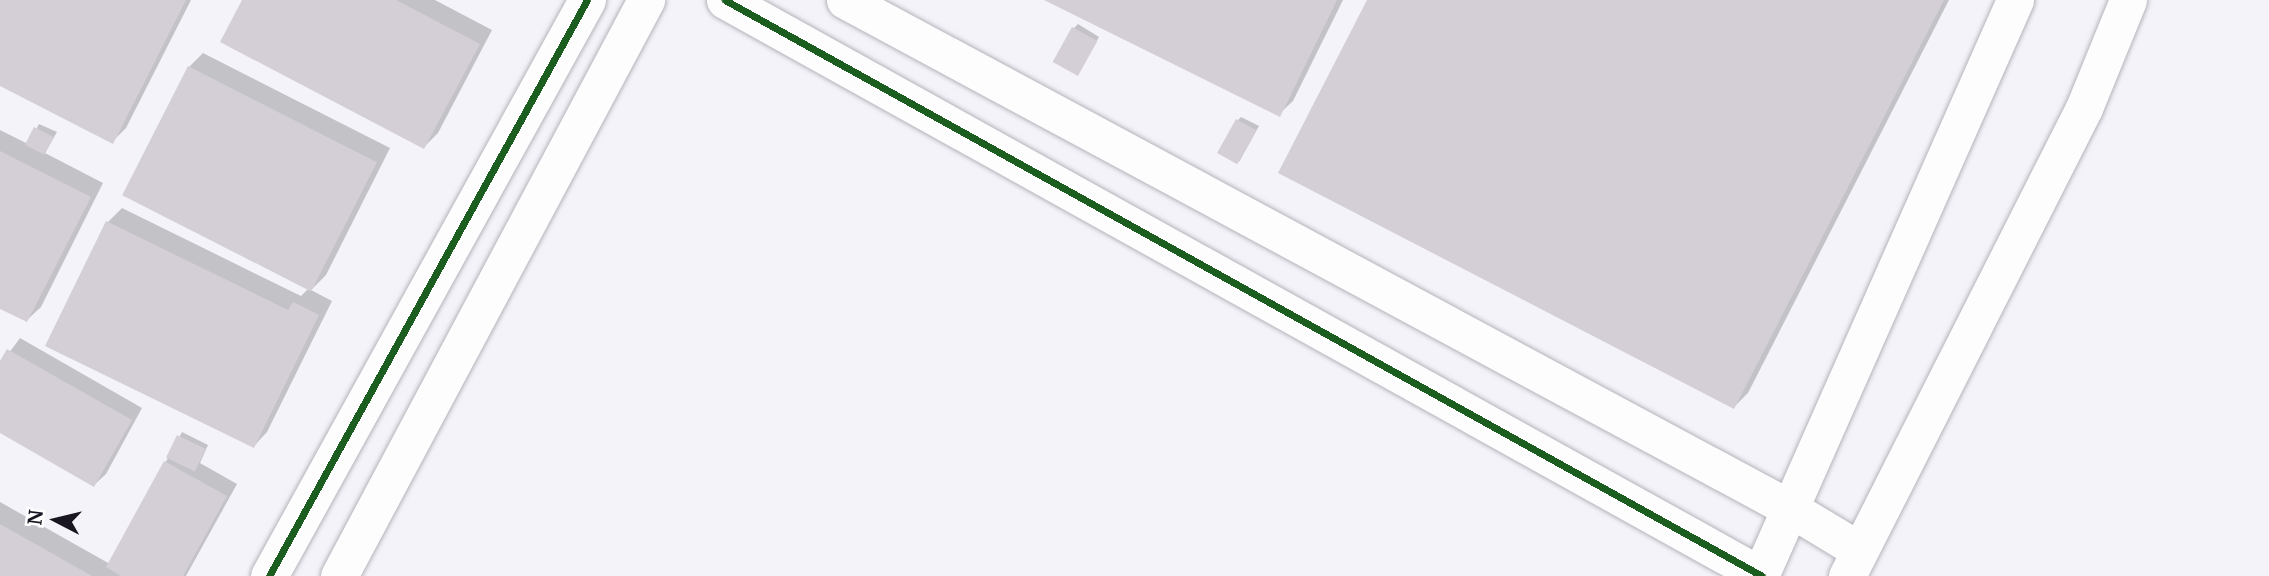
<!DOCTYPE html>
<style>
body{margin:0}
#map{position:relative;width:2269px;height:576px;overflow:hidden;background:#f4f3f9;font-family:Merriweather,serif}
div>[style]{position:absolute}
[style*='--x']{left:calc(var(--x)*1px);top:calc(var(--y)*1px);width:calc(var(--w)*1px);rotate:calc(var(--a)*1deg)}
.shadow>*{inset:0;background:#0003}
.building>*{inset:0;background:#d4cfd6;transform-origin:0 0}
.roads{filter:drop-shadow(0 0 2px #b5b3bb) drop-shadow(0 0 2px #b5b3bb)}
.minor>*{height:37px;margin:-18.5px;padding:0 18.5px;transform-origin:18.5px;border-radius:18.5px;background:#fdfdfe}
.cycleway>*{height:7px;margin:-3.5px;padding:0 3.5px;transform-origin:3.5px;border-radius:3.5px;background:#1b5e20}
span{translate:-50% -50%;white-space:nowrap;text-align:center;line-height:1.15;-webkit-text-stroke:6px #fff;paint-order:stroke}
.north{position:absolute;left:21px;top:485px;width:70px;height:70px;-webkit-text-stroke:5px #fff;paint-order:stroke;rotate:277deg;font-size:19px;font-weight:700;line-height:28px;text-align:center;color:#191621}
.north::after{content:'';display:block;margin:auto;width:24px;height:32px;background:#191621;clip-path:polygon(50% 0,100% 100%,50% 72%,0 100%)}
</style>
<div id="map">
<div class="shadow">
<div style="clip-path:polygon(0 0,191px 0,126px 128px,112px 142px,0 84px)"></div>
<div style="clip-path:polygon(244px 0,435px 0,492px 30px,438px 133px,424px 147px)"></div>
<div style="clip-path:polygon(1048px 0,1343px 0,1293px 101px,1279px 114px)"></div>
<div style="clip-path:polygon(1369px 0,1949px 0,1748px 393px,1734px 407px)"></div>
<div style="clip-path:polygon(1078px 24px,1099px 37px,1080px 70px,1074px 28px)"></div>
<div style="clip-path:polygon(203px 53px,390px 148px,326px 275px,311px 290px,332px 301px,267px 432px,254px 446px,48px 345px,108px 222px,122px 208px,301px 296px,309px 288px,189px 67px)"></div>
<div style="clip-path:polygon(1241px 117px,1259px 126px,1239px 162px,1238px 120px)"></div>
<div style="clip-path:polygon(39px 124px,57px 132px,45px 153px,103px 183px,41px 307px,27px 320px,0 307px,0 130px,28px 144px)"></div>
<div style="clip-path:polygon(20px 338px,142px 408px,106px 474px,94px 485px,0 431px,0 365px)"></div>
<div style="clip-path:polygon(182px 432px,208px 445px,200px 463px,237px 484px,186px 576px,0 576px,0 502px,110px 564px)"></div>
</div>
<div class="building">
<div style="clip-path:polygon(0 0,186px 0,113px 144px,0 86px)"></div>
<div style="clip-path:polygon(242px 0,396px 0,480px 44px,424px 149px,220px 42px)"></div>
<div style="clip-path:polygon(1044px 0,1337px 0,1280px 117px)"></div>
<div style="clip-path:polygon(1367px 0,1944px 0,1734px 409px,1278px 173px)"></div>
<div style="left:1072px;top:27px;width:29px;height:40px;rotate:29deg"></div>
<div style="left:188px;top:66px;width:212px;height:145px;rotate:27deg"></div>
<div style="left:1236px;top:119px;width:23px;height:39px;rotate:29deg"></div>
<div style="left:34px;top:127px;width:22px;height:20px;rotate:27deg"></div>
<div style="clip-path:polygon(0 151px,91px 197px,27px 322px,0 309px)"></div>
<div style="clip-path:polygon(106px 221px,288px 310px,293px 302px,319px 315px,254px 448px,45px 346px)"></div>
<div style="clip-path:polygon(7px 349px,132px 420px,94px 487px,0 433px,0 361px)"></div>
<div style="left:177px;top:435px;width:32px;height:25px;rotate:26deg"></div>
<div style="clip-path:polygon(164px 461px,227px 496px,183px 576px,121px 576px,106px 567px)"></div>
<div style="clip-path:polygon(0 524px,92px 576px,0 576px)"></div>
</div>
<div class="roads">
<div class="minor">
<div style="--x:725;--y:0;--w:1186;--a:29.05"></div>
<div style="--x:845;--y:0;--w:1074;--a:28.28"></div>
<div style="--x:1791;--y:509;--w:79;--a:31.1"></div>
<div style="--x:269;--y:576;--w:658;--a:-61.1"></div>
<div style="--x:339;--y:576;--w:653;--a:-61.94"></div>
<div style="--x:1760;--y:576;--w:630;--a:-66.12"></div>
<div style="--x:1847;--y:576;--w:525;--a:-63.14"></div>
<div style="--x:2084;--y:108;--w:117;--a:-67.8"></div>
</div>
</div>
<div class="cycleway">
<div style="--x:725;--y:0;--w:1186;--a:29.05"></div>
<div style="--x:269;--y:576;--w:658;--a:-61.1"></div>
</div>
<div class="north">N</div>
</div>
